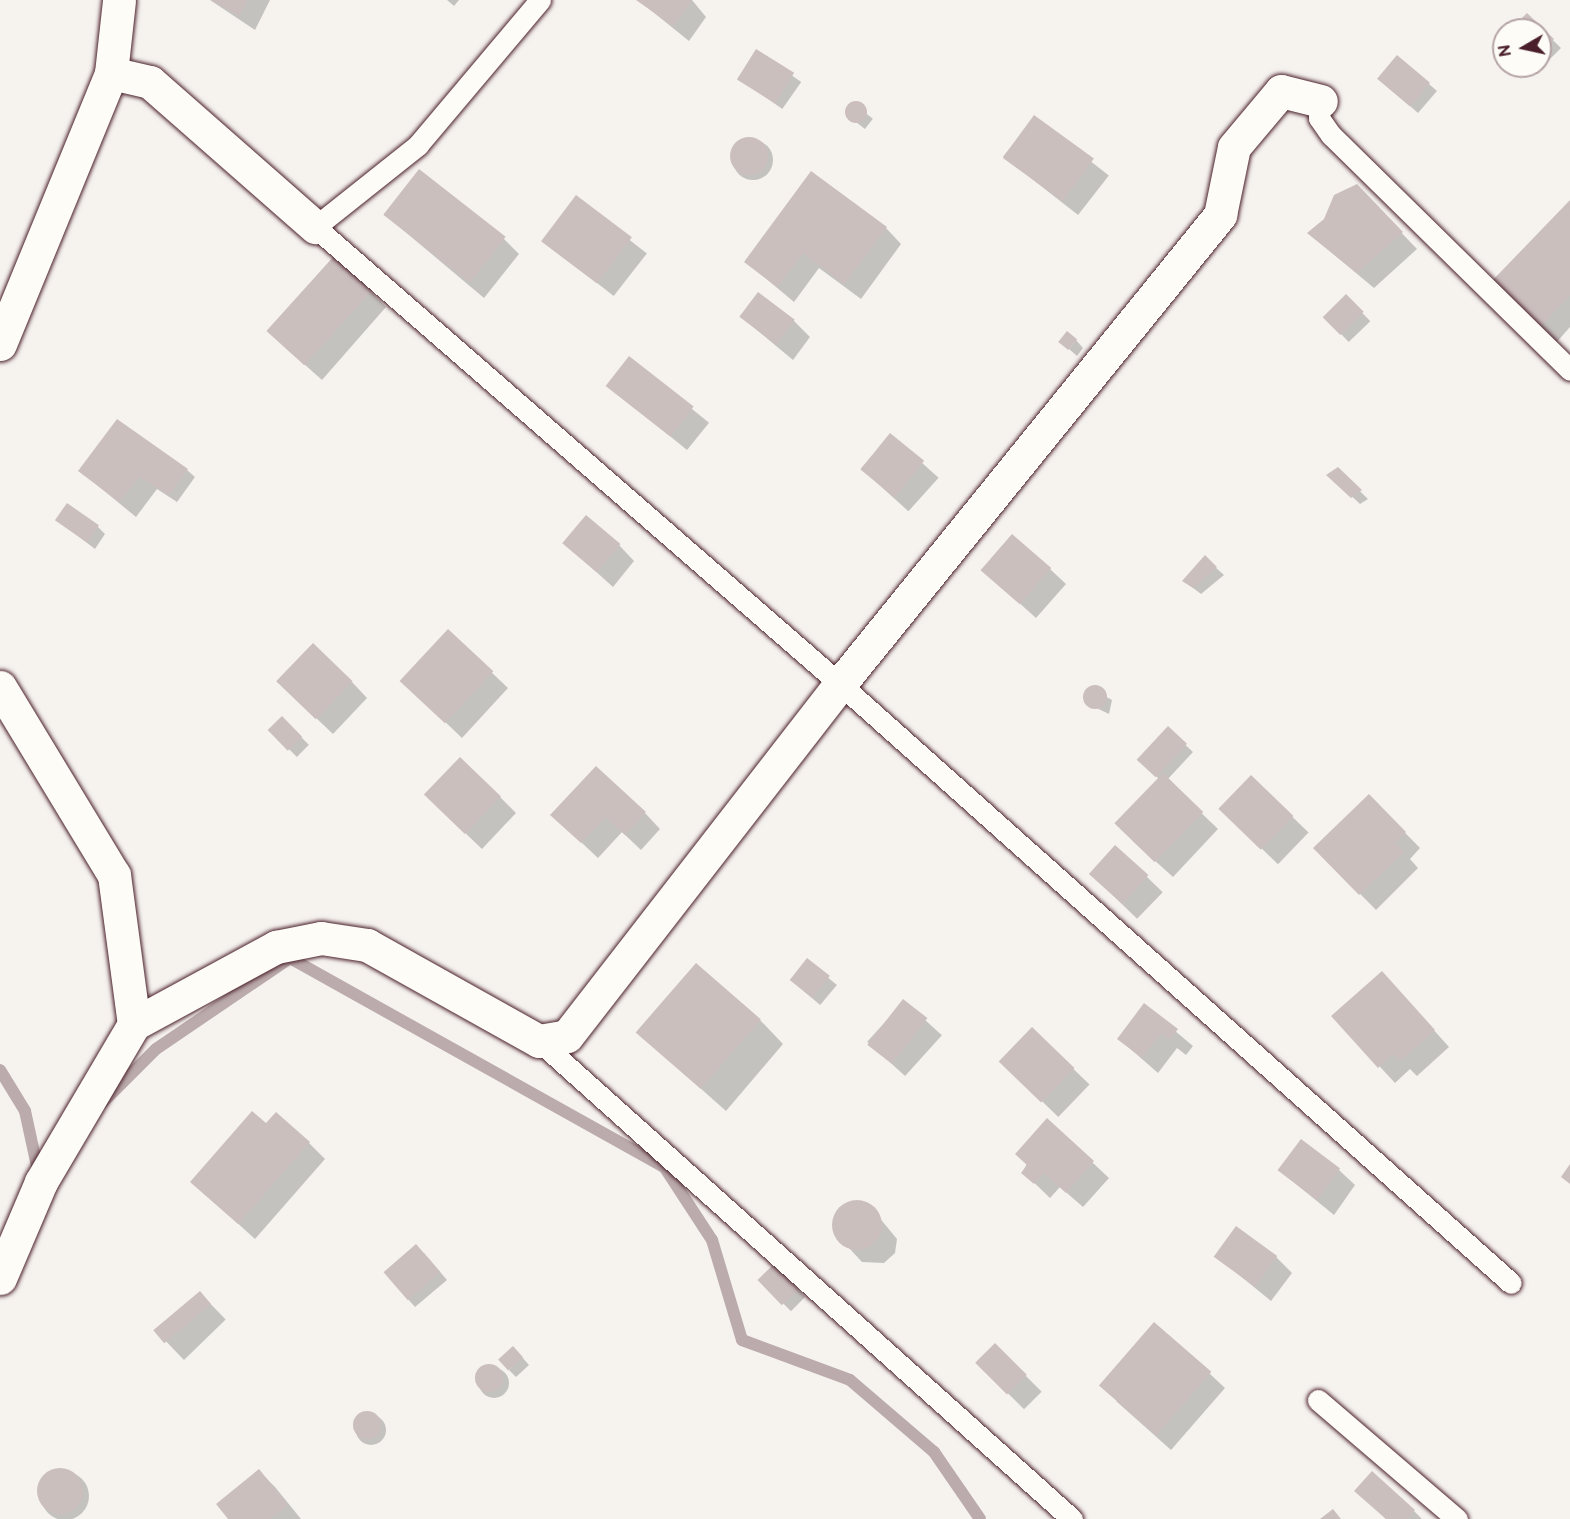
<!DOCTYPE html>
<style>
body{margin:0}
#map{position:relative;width:1570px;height:1519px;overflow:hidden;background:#f6f3ef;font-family:"Balsamiq Sans",sans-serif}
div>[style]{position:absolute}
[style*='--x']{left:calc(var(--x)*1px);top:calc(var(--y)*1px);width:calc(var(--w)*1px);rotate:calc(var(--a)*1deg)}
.shadow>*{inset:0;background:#0003;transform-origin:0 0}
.round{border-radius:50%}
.stream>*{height:12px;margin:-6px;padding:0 6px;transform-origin:6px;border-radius:6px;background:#bbabac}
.building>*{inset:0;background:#cbbfbe;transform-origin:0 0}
.roads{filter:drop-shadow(0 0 2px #4a1f2b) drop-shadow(0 0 2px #4a1f2b)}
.service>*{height:21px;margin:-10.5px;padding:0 10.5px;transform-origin:10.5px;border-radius:10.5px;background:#fdfcf7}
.minor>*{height:33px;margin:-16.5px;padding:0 16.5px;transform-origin:16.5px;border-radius:16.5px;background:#fdfcf7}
span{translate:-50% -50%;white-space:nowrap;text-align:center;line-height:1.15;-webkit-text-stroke:4.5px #fdfcf7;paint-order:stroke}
.north{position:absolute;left:1492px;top:18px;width:60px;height:60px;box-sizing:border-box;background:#fdfcf7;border:2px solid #b5a4a5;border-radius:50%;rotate:261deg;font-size:16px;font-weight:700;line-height:24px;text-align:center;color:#4a1f2b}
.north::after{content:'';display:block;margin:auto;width:21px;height:27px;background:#4a1f2b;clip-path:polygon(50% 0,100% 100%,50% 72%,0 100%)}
</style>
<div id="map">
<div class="shadow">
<div style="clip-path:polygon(210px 0,270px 0,255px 30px)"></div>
<div style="clip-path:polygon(447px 0,459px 0,454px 6px)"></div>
<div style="clip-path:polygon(638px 0,692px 0,706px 17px,689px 41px)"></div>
<div style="clip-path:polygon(1527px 15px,1561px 48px,1538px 71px,1532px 66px,1540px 66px,1540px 30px,1512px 30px)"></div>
<div style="left:757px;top:51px;width:54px;height:33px;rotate:35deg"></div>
<div style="clip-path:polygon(1398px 57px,1437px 91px,1418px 113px,1387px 86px)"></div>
<div style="left:854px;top:104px;width:24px;height:13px;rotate:38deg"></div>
<div style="left:1034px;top:117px;width:95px;height:50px;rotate:38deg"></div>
<div class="round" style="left:733px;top:140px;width:40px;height:40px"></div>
<div style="left:576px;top:198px;width:90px;height:54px;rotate:38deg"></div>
<div style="clip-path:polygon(1372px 202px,1417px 249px,1374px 288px,1309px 234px)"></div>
<div style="clip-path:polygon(1570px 202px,1570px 327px,1555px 344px,1508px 299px)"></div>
<div style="clip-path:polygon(384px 214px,504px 239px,519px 254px,484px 298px)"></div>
<div style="clip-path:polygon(886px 228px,901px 244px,861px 299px,819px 268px,794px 302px,746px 262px)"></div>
<div style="clip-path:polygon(370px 291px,386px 307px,322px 380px,285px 347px)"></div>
<div style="left:1346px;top:296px;width:35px;height:30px;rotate:46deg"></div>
<div style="clip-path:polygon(741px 317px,794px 321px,810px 337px,793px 360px)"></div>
<div style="clip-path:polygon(1076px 340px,1083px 348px,1077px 356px,1069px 349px)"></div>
<div style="left:629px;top:358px;width:103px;height:35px;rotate:39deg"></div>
<div style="left:891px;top:435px;width:64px;height:45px;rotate:42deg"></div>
<div style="clip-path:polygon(1337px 469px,1368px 499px,1360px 504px,1329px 475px)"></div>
<div style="clip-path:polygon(187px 470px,195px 477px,177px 502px,157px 489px,136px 517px,80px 471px)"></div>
<div style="clip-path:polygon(57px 520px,98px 527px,105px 534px,95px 549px)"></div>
<div style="clip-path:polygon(564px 543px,619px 545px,634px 561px,613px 587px)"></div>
<div style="clip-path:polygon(1205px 558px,1224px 575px,1201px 594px,1184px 581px)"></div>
<div style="clip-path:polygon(1050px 569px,1066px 584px,1036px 618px,983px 570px)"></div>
<div style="clip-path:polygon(448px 631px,508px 688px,462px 738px,418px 696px)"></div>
<div style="clip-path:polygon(352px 682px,367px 698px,333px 734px,295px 698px)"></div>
<div style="clip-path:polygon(1090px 688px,1112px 700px,1109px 714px,1086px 703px)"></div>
<div style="left:282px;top:718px;width:38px;height:17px;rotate:45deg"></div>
<div style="clip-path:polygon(1168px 729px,1193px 752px,1167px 780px,1218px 829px,1173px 877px,1132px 840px,1159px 779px,1139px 760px)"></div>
<div style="left:1251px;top:777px;width:80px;height:44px;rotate:44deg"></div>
<div style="clip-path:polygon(1369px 796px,1420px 848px,1410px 859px,1418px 868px,1376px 910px,1315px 848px)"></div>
<div style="clip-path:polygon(500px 797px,516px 813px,482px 849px,441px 810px)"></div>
<div style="clip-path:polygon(645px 813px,660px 829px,641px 850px,622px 832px,598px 858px,552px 815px)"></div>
<div style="left:1116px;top:847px;width:65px;height:37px;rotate:44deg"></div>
<div style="left:807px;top:960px;width:39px;height:26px;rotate:40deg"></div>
<div style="clip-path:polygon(1397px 989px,1449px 1047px,1417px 1076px,1410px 1069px,1395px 1083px,1334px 1017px)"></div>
<div style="left:904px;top:1001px;width:51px;height:55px;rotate:42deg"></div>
<div style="clip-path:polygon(1144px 1005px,1193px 1046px,1186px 1055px,1177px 1048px,1158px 1073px,1119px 1039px)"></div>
<div style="clip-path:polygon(760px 1020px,783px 1044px,726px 1111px,638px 1033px)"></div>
<div style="left:1032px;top:1029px;width:80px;height:45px;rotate:44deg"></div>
<div style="clip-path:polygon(1047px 1120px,1109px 1178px,1083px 1207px,1060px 1187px,1050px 1198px,1023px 1172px)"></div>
<div style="clip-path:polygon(266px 1125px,309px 1143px,325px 1159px,255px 1239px,192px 1182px)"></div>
<div style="clip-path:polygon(1339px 1170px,1355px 1185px,1334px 1215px,1280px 1171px)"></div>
<div style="clip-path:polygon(868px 1204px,897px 1239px,895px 1253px,884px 1263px,862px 1262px,835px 1233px,835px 1217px,845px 1205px)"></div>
<div style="clip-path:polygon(424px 1253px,447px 1280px,415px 1307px,385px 1273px)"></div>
<div style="clip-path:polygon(1216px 1256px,1276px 1257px,1292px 1273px,1271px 1301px)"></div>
<div style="left:774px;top:1266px;width:44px;height:20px;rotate:45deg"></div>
<div style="left:200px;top:1293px;width:37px;height:58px;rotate:46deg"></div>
<div style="left:995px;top:1345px;width:66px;height:25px;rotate:45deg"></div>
<div style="clip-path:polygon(521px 1356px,529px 1365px,516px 1377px,509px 1370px)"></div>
<div class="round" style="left:479px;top:1368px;width:30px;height:30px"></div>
<div style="clip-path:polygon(1209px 1373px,1225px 1388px,1171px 1450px,1116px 1401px)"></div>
<div class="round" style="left:356px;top:1415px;width:30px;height:30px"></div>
<div style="clip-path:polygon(259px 1471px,275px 1487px,301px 1519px,230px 1519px)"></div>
<div class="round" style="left:41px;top:1472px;width:48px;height:48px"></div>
<div style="clip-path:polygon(1356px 1491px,1414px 1511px,1422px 1519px,1386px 1519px)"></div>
</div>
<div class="stream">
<div style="--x:0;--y:1070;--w:48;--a:58.6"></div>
<div style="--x:25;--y:1111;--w:66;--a:77.7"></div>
<div style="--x:102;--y:1103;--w:76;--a:-45"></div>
<div style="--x:156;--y:1049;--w:162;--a:-34.2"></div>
<div style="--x:290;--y:958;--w:430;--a:29.2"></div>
<div style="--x:665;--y:1168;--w:86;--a:56.9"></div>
<div style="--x:712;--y:1240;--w:104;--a:73.3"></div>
<div style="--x:742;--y:1340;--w:115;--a:20.3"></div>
<div style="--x:850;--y:1380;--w:111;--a:40.6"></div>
<div style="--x:934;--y:1452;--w:81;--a:55.5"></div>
</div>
<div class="building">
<div style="clip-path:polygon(211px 0,247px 0,239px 16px)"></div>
<div style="clip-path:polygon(636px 0,692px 0,673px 26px)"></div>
<div style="clip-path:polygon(1527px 13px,1554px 39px,1540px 54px,1540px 30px,1510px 30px)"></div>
<div style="left:756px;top:49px;width:45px;height:36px;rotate:32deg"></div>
<div style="left:1397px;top:55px;width:43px;height:31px;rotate:40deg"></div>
<div class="round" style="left:845px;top:101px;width:22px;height:22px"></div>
<div style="left:1034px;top:115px;width:74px;height:53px;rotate:36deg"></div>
<div class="round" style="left:730px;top:137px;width:38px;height:38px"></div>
<div style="left:419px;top:169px;width:110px;height:58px;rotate:38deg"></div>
<div style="clip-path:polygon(811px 171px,887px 227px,844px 284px,803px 253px,777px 287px,744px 262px)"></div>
<div style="clip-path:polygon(1357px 184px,1403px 232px,1357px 273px,1307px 233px,1324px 219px,1334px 195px)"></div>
<div style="left:576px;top:195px;width:70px;height:58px;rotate:37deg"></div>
<div style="clip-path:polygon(1570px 200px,1570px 295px,1538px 329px,1490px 283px)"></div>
<div style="left:334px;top:256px;width:51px;height:101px;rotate:42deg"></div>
<div style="left:758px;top:292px;width:46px;height:31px;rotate:37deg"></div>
<div style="left:1346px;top:294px;width:25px;height:33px;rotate:45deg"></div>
<div style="left:1067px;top:331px;width:13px;height:14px;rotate:39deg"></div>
<div style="left:629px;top:356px;width:82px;height:38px;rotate:38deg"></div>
<div style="clip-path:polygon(117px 419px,188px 469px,169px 495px,139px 477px,119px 502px,78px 471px)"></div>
<div style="left:890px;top:433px;width:44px;height:47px;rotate:39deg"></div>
<div style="clip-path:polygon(1338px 467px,1362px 490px,1351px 498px,1326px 475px)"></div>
<div style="left:67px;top:503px;width:39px;height:21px;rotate:35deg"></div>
<div style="left:586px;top:515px;width:45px;height:37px;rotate:40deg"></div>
<div style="left:1012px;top:534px;width:52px;height:48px;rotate:41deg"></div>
<div style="clip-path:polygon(1205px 555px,1217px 567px,1193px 588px,1182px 581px)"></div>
<div style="left:448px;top:629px;width:62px;height:71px;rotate:43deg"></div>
<div style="left:313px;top:643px;width:55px;height:53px;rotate:44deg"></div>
<div class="round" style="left:1083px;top:685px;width:24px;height:24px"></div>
<div style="left:282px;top:716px;width:29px;height:20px;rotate:46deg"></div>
<div style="left:1168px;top:726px;width:26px;height:46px;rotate:43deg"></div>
<div style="left:460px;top:757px;width:57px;height:52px;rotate:44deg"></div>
<div style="clip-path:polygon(596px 766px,646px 812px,625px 835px,606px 817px,581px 843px,550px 815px)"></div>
<div style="left:1163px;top:773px;width:56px;height:70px;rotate:44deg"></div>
<div style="left:1251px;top:775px;width:59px;height:47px;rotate:44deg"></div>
<div style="clip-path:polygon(1369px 794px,1406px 832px,1395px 843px,1404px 852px,1359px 895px,1313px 848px)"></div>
<div style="left:1115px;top:845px;width:45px;height:39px;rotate:42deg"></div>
<div style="left:807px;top:958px;width:29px;height:28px;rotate:38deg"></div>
<div style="left:696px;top:963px;width:86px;height:92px;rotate:41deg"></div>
<div style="clip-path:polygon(1382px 971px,1435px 1030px,1400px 1061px,1393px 1054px,1378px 1068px,1331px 1016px)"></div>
<div style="left:903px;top:999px;width:31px;height:58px;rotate:38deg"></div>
<div style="clip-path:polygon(1144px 1003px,1178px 1029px,1170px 1040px,1161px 1033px,1142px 1058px,1117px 1039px)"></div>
<div style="left:1032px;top:1027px;width:59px;height:48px;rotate:44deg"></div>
<div style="clip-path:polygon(252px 1111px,266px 1123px,276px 1112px,310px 1142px,238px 1224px,190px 1182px)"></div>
<div style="clip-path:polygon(1047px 1118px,1094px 1161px,1066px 1193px,1044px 1173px,1034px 1184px,1021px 1173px,1027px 1165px,1015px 1154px)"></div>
<div style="left:1301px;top:1139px;width:49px;height:39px;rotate:37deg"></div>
<div style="clip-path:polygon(1570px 1164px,1570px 1184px,1561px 1177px)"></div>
<div class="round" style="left:832px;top:1200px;width:50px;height:50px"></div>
<div style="left:1236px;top:1226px;width:51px;height:38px;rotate:36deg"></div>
<div style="left:416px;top:1244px;width:37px;height:43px;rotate:49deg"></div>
<div style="left:774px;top:1264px;width:35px;height:23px;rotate:46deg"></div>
<div style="left:200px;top:1291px;width:17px;height:61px;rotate:50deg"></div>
<div style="left:1154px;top:1322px;width:76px;height:84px;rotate:41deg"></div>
<div style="left:995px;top:1343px;width:45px;height:28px;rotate:45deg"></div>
<div style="left:513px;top:1346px;width:15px;height:20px;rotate:48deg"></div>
<div class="round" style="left:475px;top:1364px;width:28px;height:28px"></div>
<div class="round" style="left:353px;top:1411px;width:28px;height:28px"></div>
<div class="round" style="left:37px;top:1468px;width:46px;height:46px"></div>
<div style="clip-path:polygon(259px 1469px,288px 1505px,270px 1519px,228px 1519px,216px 1504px)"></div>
<div style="clip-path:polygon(1372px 1471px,1415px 1510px,1407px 1519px,1386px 1519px,1354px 1491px)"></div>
<div style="clip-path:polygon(1333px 1509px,1341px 1519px,1320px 1519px)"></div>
</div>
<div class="roads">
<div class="service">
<div style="--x:540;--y:0;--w:189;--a:130.1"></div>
<div style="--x:418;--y:145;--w:132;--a:141.5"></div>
<div style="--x:315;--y:227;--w:696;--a:41.04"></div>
<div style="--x:840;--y:684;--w:899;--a:41.76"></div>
<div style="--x:1321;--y:101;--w:17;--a:97"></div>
<div style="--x:1319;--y:118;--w:21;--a:55"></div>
<div style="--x:1331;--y:135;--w:335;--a:44.5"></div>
<div style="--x:539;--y:1041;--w:716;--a:41.89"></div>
<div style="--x:1318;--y:1400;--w:183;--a:40.6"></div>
</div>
<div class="minor">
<div style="--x:111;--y:73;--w:40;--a:13"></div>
<div style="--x:150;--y:82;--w:220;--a:41.3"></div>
<div style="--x:0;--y:344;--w:293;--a:-67.7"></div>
<div style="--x:111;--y:73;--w:73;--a:-83.7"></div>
<div style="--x:0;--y:687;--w:220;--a:58.8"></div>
<div style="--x:114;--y:875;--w:150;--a:82.4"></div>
<div style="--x:0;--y:1278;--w:104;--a:-66.9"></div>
<div style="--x:41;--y:1182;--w:183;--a:-59.5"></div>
<div style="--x:134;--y:1024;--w:162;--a:-28.5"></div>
<div style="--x:276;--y:947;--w:46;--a:-11.3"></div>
<div style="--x:321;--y:938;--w:47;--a:8.7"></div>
<div style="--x:367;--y:945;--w:197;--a:29.2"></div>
<div style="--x:539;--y:1041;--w:28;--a:-10"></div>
<div style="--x:567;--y:1036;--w:445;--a:-52.2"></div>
<div style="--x:840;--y:684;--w:604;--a:-50.98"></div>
<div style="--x:1220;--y:215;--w:69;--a:-78.4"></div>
<div style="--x:1234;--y:147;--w:73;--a:-50"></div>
<div style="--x:1281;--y:91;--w:41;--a:14"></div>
</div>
</div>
<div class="north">N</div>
</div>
